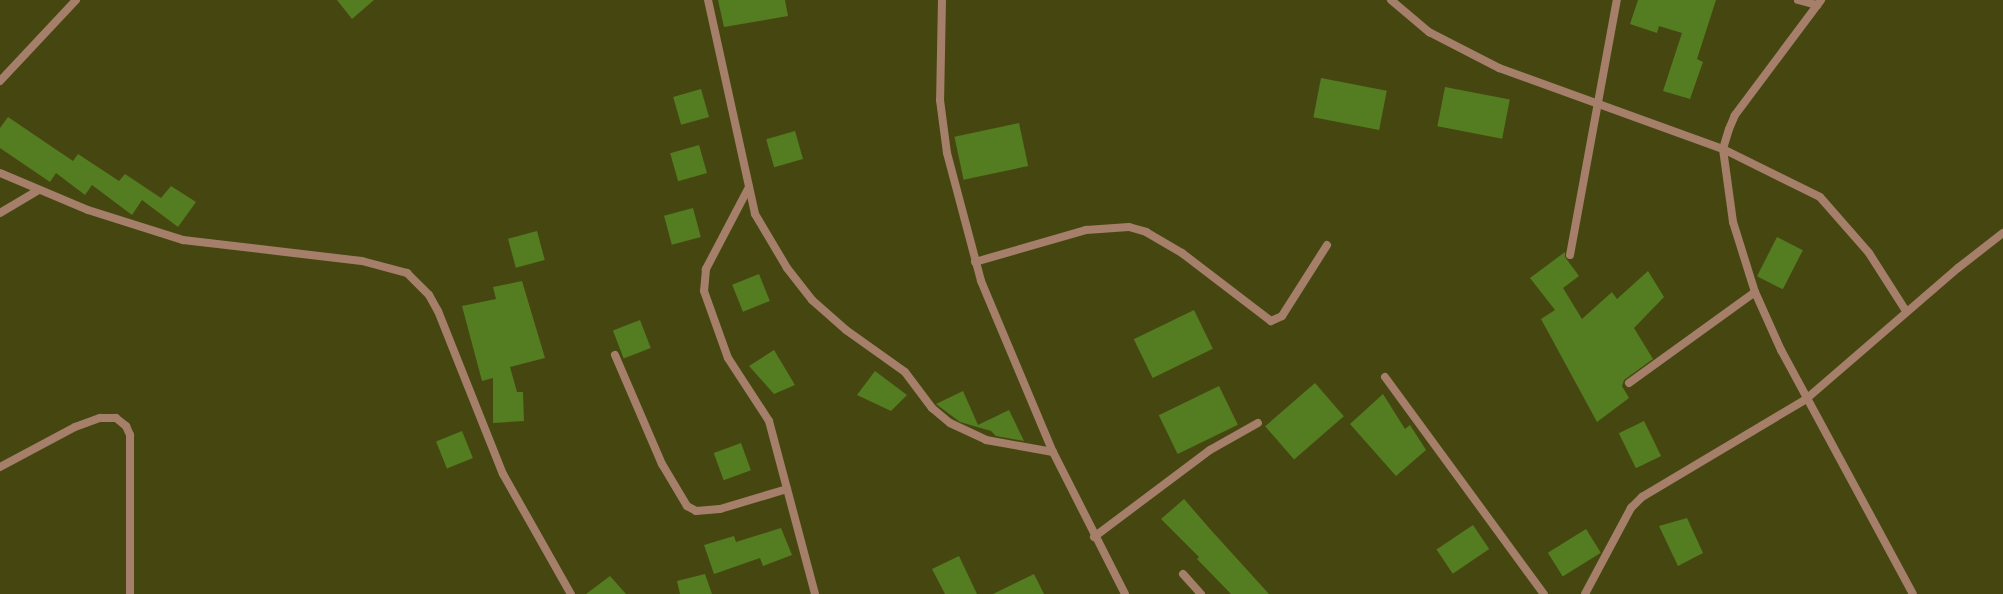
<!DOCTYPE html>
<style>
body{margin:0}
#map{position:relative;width:2003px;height:594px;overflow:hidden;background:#464710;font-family:"Space Grotesk",sans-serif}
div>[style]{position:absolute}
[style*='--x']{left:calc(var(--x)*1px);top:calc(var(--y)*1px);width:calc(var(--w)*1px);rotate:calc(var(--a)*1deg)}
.building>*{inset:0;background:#547c21;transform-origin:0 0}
.street>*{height:8px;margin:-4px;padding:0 4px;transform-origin:4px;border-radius:4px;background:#a57f69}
span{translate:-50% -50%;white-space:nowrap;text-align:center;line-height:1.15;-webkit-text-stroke:4px #2c2d0f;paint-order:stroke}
</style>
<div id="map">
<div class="building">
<div style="clip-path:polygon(337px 0,374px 0,352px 19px)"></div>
<div style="clip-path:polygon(718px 0,785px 0,788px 16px,724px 27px)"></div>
<div style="clip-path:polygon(1638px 0,1716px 0,1697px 59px,1703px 62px,1690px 99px,1663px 91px,1682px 33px,1659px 26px,1657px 33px,1630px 24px)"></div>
<div style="left:1321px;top:78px;width:67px;height:40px;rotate:11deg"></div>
<div style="left:1445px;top:87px;width:66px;height:40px;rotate:11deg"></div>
<div style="left:701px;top:89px;width:29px;height:29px;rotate:74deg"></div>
<div style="clip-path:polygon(8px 117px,73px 161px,78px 154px,119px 181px,125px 174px,161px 198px,171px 186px,196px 202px,178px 227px,142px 200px,132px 215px,92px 185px,85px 195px,56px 173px,50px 182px,0 148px,0 128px)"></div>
<div style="left:1019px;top:123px;width:44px;height:66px;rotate:78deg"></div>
<div style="left:795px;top:131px;width:29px;height:30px;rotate:74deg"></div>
<div style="left:699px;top:145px;width:29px;height:30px;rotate:74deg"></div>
<div style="left:693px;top:208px;width:30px;height:30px;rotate:75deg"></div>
<div style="left:537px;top:231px;width:30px;height:30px;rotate:75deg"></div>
<div style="left:1777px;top:237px;width:29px;height:44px;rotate:27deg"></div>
<div style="clip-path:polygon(1565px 252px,1565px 257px,1579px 276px,1563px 288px,1582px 319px,1612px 292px,1617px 299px,1648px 271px,1664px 297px,1634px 328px,1653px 359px,1624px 380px,1622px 386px,1629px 398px,1597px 422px,1541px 319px,1555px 310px,1530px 278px)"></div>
<div style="left:759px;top:274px;width:29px;height:29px;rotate:68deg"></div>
<div style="clip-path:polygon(522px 281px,545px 358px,510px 367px,517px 392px,523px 392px,524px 421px,493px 423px,493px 378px,482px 381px,462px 306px,496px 299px,493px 287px)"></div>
<div style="left:1194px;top:310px;width:43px;height:67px;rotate:64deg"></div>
<div style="left:640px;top:320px;width:30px;height:29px;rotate:69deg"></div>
<div style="clip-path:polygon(774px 350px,795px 385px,774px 394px,749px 366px)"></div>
<div style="clip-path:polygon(875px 371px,907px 395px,891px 411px,857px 395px)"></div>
<div style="left:1315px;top:383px;width:44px;height:66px;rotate:49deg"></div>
<div style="left:1219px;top:386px;width:43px;height:67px;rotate:64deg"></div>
<div style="clip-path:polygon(963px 391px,978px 425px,1009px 410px,1024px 441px,996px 436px,991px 431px,960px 422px,936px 404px)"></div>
<div style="clip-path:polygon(1383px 394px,1405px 429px,1410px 425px,1426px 450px,1396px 476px,1350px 424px)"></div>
<div style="left:1644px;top:421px;width:39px;height:28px;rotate:64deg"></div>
<div style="left:462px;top:431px;width:29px;height:28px;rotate:68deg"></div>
<div style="left:741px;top:443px;width:29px;height:29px;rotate:70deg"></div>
<div style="clip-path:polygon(1184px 499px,1210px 529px,1269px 594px,1231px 594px,1197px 559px,1199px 557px,1161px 519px)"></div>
<div style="clip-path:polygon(1687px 518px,1703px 553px,1678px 566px,1659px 526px)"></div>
<div style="left:1473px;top:525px;width:29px;height:44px;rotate:56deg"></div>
<div style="clip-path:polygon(781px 528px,792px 555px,763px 566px,760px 558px,714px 574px,704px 545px,734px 536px,736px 542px)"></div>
<div style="left:1586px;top:529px;width:28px;height:45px;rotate:58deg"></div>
<div style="clip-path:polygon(959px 556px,977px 594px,945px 594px,932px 569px)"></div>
<div style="clip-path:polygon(705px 574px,712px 594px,680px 594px,677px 581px)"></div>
<div style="clip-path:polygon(1034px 574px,1044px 594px,993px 594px)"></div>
<div style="clip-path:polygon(610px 576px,626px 594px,586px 594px)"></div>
</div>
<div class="street">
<div style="--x:708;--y:0;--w:219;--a:77.6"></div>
<div style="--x:755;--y:214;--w:63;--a:59.3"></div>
<div style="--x:787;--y:268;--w:41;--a:52"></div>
<div style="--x:812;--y:300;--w:45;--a:41.4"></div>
<div style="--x:846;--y:330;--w:72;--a:35.4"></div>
<div style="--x:905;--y:372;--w:45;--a:53.1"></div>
<div style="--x:932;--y:408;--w:23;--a:40"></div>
<div style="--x:950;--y:423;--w:40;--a:25"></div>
<div style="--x:986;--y:440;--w:68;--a:10.2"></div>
<div style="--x:942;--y:0;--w:100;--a:91.1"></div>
<div style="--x:940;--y:100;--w:53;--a:82.5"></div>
<div style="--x:947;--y:153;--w:132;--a:75.1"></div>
<div style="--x:981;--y:281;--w:186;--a:67.2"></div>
<div style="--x:1053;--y:452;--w:159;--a:63.1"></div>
<div style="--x:1391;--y:0;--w:50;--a:40.1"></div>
<div style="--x:1429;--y:32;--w:79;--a:27.2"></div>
<div style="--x:1499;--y:68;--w:238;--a:19.9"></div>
<div style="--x:1723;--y:149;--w:108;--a:26.3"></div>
<div style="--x:1820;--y:197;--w:74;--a:48.8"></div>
<div style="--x:1869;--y:253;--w:69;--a:57.5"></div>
<div style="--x:1798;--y:0;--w:20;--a:15"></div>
<div style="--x:1821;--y:0;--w:144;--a:126.8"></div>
<div style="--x:1735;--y:115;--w:15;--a:113"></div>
<div style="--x:1729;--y:129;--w:21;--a:107"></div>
<div style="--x:1723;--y:149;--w:74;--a:82.2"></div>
<div style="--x:1733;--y:222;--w:73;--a:72.6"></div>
<div style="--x:1755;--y:292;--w:64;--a:65.9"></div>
<div style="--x:1781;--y:350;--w:277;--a:61.6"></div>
<div style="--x:0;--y:81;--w:111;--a:-46.8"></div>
<div style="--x:0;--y:173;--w:95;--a:22.8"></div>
<div style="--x:88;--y:210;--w:100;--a:17.5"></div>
<div style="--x:183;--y:240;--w:180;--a:6.7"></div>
<div style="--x:362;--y:261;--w:47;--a:14.9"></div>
<div style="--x:407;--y:273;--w:31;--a:45"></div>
<div style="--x:429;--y:295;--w:18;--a:61"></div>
<div style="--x:438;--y:311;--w:175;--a:68.3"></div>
<div style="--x:503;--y:474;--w:138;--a:60.5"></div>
<div style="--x:749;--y:187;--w:93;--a:117.7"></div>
<div style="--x:706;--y:269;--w:22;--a:95"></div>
<div style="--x:704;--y:291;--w:71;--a:70.3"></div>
<div style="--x:728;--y:358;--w:75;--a:56.9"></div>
<div style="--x:769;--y:421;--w:179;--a:75.1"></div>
<div style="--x:0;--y:213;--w:43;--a:-30.7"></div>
<div style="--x:1570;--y:255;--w:259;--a:-79.6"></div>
<div style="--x:975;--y:262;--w:116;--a:-16.1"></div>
<div style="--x:1086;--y:230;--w:43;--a:-4"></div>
<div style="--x:1129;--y:227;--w:18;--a:16"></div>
<div style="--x:1146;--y:232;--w:42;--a:30.3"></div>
<div style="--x:1182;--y:253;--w:112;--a:37.4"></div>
<div style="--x:1271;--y:321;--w:12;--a:-24"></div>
<div style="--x:1282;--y:316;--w:84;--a:-57.6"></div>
<div style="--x:615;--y:355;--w:119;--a:66.7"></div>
<div style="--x:662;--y:464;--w:49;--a:59.2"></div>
<div style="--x:687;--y:506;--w:10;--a:29"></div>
<div style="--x:696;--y:511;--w:24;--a:-5"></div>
<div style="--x:720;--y:509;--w:70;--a:-16.6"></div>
<div style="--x:1385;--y:377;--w:269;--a:53.8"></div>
<div style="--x:1629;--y:383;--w:155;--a:-35.8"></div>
<div style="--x:0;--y:467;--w:85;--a:-28.1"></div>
<div style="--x:75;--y:427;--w:27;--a:-20"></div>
<div style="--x:100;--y:418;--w:16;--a:0"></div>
<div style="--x:116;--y:418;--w:13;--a:39"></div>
<div style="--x:126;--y:426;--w:10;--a:66"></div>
<div style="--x:130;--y:435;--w:159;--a:90"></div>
<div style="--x:1094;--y:537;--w:145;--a:-36.9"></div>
<div style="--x:1210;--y:450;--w:55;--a:-29.4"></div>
<div style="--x:1183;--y:574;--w:27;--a:48"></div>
<div style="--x:1585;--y:594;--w:98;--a:-61.9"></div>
<div style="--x:1631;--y:508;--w:16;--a:-45"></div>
<div style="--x:1642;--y:497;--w:190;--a:-30.8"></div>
<div style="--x:1805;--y:400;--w:202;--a:-40.8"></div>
<div style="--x:1958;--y:268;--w:57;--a:-37.9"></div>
</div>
</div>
